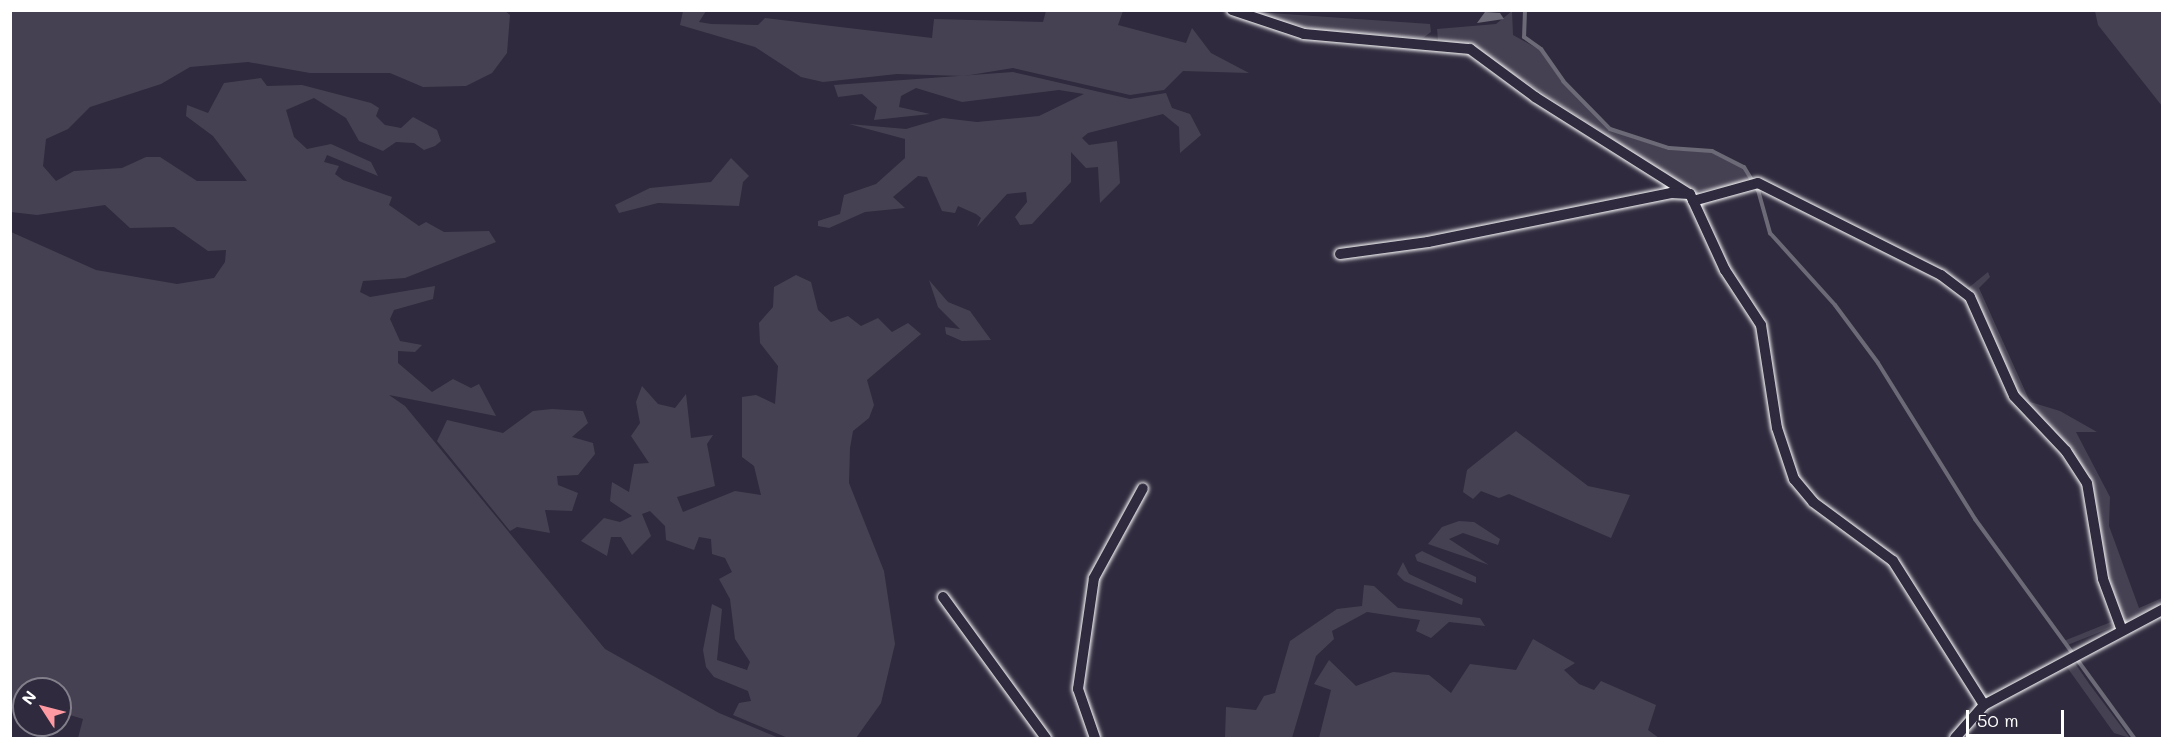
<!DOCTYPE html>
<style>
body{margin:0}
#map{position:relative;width:2173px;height:749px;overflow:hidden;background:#2f2a3d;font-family:Mali,sans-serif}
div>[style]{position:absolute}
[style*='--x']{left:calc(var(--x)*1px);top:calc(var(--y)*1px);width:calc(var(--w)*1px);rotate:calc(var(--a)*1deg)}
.green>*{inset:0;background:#464152;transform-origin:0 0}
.water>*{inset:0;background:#6d6a77}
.stream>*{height:4px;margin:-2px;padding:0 2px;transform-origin:2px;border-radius:2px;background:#6d6a77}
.roads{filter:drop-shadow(0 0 2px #fff) drop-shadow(0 0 2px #fff)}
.street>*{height:10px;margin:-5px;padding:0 5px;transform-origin:5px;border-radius:5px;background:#2f2a3d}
span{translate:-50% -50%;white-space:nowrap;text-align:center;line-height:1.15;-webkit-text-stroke:4.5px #2f2a3d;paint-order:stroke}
.frame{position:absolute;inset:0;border:12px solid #fff;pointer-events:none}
.north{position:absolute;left:12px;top:677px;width:60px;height:60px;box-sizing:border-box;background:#2f2a3d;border:2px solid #827f8b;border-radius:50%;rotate:306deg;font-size:16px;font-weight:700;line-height:24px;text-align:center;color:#fff}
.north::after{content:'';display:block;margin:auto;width:21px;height:27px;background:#ff9aa2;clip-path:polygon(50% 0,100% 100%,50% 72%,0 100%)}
.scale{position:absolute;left:1966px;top:710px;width:98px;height:27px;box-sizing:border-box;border:3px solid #fff;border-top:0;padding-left:8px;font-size:18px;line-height:21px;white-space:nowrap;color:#fff;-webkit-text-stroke:4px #2f2a3d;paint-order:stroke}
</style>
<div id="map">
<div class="green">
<div style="clip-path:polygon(11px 10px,504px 10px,510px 15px,507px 53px,492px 73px,466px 86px,423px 87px,390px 73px,310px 73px,248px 62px,190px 67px,161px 84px,90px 107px,68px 129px,46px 139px,43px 166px,56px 181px,74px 171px,122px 168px,146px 157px,160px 157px,197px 181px,247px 181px,213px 136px,186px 116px,187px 105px,208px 113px,224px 83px,261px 78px,267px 86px,302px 85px,371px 103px,379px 108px,376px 116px,385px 125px,401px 128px,413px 117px,437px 130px,441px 141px,435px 146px,424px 150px,414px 143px,396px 142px,383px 151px,359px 141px,346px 118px,314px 98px,286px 110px,294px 137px,307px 149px,331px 144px,371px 162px,378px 176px,327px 155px,324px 162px,339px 166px,335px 174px,343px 180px,392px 197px,389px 205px,419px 226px,426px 222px,444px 232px,489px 231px,496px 242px,405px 278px,363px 281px,360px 292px,370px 297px,435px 286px,433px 299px,394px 310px,390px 319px,400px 341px,422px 345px,415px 352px,398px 351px,398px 363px,432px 392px,453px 379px,471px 388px,479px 384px,496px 416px,389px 395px,405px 406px,605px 649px,719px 713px,779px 738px,78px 738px,83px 719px,60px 712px,60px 689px,24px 689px,24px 703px,11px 710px,11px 232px,96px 270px,177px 284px,214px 278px,225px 262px,226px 250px,208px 251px,174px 227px,130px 228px,105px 205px,37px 215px,11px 212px)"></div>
<div style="clip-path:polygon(683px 11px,706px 11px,699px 22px,711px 24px,758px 25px,765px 18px,932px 38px,934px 19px,1043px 22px,1046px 11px,1123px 11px,1118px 25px,1186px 43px,1192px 28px,1211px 53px,1249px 73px,1183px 71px,1164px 90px,1130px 95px,1013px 68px,964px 76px,897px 74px,823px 82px,801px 77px,755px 47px,680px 25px)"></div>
<div style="clip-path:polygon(1241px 11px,1430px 24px,1431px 32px,1423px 38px,1316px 30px)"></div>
<div style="clip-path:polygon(1512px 11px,1513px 35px,1540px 50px,1562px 82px,1609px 130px,1669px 150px,1711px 152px,1744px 168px,1753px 182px,1693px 192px,1471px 46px,1438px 40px,1437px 29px,1496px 24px)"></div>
<div style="clip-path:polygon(2095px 11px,2162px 11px,2162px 106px,2098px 25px)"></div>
<div style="clip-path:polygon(1013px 72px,1130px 99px,1166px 93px,1172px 108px,1190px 114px,1201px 135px,1180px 153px,1179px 127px,1163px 114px,1088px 133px,1082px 138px,1089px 145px,1117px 141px,1120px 183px,1100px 203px,1098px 167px,1086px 168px,1071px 152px,1071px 182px,1032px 224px,1020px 225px,1015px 217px,1027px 202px,1026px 192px,1007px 194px,977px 227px,981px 218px,976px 214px,958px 206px,955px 213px,942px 211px,927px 177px,918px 176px,893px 197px,905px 208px,865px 212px,829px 228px,818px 226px,818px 221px,840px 214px,844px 195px,876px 184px,905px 158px,905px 139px,849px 124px,906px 129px,943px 118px,977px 122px,1039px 116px,1084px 94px,1059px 90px,962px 102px,916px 88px,901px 96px,899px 107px,930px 114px,874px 120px,877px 107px,862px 94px,838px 97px,834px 85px)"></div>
<div style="clip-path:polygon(731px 158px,749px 176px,743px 182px,739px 206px,658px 203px,619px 213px,615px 205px,650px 188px,711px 182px)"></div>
<div style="clip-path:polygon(1988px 272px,1990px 277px,1979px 288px,2030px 402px,2060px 411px,2097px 432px,2076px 432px,2110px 497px,2109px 526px,2139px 608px,2162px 598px,2162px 604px,2122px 623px,2109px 587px,2092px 489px,2014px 391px,1985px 316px,1967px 289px)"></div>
<div style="clip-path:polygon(796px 275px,811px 282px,818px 310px,831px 322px,848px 316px,861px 326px,878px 318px,892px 332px,908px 323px,921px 334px,867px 380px,874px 405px,869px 418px,853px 431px,850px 448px,849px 483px,884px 571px,895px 644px,881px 703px,856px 738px,788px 738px,733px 715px,739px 703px,751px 701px,748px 691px,714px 677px,706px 667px,703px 650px,712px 604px,722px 609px,717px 660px,747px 670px,750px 662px,735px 639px,730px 599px,719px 579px,732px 572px,725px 558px,712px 554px,711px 539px,699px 537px,694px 550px,666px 540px,665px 526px,650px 511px,642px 514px,651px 536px,632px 555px,621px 537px,611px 537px,607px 556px,581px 541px,604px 518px,620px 522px,632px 516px,610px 501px,612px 482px,629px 492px,634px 464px,649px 463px,631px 436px,640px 423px,636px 402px,642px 386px,658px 404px,675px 408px,686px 394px,691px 438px,713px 435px,707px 444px,715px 486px,677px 497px,683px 512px,735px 491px,761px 495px,754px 466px,742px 457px,742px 397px,756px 395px,775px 404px,778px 366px,760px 343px,759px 323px,773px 307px,774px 287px)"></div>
<div style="clip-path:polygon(929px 280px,948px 302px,970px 311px,991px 340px,962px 341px,946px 334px,945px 327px,960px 329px,938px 307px)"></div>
<div style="clip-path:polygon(552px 409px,583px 411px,588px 423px,572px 437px,593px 443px,595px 454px,578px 475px,557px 476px,558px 485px,578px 493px,572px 511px,545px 510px,550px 533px,517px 527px,510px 531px,437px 441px,447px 420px,503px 433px,533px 411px)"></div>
<div style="clip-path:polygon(1516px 431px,1588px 486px,1630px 495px,1611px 538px,1509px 494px,1499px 498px,1481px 491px,1473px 499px,1463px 492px,1467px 470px)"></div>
<div style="clip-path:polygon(1459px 521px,1474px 522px,1500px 539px,1498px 545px,1463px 533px,1449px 539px,1489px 565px,1428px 544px,1442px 527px)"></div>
<div style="clip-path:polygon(1422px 551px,1476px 577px,1476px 583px,1417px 561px,1415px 555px)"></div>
<div style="clip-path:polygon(1403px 562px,1409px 574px,1463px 599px,1462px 605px,1404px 581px,1397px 574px)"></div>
<div style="clip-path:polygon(1364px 585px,1374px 586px,1398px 608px,1480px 618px,1485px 626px,1449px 622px,1431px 638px,1416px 631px,1420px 620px,1367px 612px,1332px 631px,1334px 639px,1316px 656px,1292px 738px,1225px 738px,1226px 707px,1256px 710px,1264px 696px,1275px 693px,1290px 641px,1337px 609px,1362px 606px)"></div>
<div style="left:2116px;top:620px;width:5px;height:55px;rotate:68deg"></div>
<div style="clip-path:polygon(1533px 639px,1575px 663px,1564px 670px,1579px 684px,1594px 690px,1601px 681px,1656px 705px,1648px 730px,1659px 738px,1319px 738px,1331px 690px,1314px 684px,1329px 660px,1356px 686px,1393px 672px,1429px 675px,1451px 693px,1470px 664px,1516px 670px)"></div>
<div style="clip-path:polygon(2072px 659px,2090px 685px,2130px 738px,2114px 733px,2064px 663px)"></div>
</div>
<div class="water">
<div style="clip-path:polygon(1485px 12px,1500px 13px,1504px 19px,1477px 23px)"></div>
</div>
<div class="stream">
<div style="--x:1525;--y:10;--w:27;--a:92"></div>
<div style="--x:1524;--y:37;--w:21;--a:35"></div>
<div style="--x:1541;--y:49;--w:39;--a:55"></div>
<div style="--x:1563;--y:81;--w:67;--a:45.6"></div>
<div style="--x:1610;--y:129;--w:62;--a:17.9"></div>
<div style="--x:1669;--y:148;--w:43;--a:4"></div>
<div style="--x:1712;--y:151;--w:36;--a:27"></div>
<div style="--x:1744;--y:167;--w:27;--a:59"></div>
<div style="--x:1758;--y:190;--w:45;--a:74.4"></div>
<div style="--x:1770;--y:233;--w:97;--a:47.9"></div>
<div style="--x:1835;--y:305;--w:72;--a:53.4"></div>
<div style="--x:1878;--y:363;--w:184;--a:58.1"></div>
<div style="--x:1975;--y:519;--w:271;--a:54"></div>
</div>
<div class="roads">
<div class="street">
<div style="--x:1232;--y:10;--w:76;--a:18.4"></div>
<div style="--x:1304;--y:34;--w:167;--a:5.2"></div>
<div style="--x:1470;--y:49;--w:81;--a:36.4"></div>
<div style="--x:1535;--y:97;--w:182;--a:32.2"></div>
<div style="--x:1693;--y:201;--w:67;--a:-15.5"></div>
<div style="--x:1758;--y:183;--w:205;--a:26.7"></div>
<div style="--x:1941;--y:275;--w:36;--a:37"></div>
<div style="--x:1970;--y:297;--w:108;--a:66"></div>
<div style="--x:2014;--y:396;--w:76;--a:46.6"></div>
<div style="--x:2066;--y:451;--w:38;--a:57"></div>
<div style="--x:2087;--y:483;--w:97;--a:80.5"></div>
<div style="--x:2103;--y:579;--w:52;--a:69.8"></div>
<div style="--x:1340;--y:254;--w:89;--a:-7.8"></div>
<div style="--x:1428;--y:242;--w:248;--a:-11.4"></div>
<div style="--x:1671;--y:193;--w:19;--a:3"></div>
<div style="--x:1690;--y:194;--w:84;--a:65.3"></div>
<div style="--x:1725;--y:270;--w:66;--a:56.8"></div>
<div style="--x:1761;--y:325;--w:104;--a:81.2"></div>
<div style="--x:1777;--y:428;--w:54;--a:71.6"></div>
<div style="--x:1794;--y:479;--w:30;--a:50"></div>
<div style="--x:1813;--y:502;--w:99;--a:36.4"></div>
<div style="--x:1893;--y:561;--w:170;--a:57.7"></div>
<div style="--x:943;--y:597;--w:175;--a:53.9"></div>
<div style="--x:1095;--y:738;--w:52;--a:-109.1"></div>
<div style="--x:1078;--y:689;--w:112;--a:-81.8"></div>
<div style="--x:1094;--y:578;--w:102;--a:-61.4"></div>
<div style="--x:1955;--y:738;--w:44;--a:-48.7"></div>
<div style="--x:1984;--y:705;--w:202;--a:-28.1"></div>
</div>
</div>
<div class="frame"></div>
<div class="north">N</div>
<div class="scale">50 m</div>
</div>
